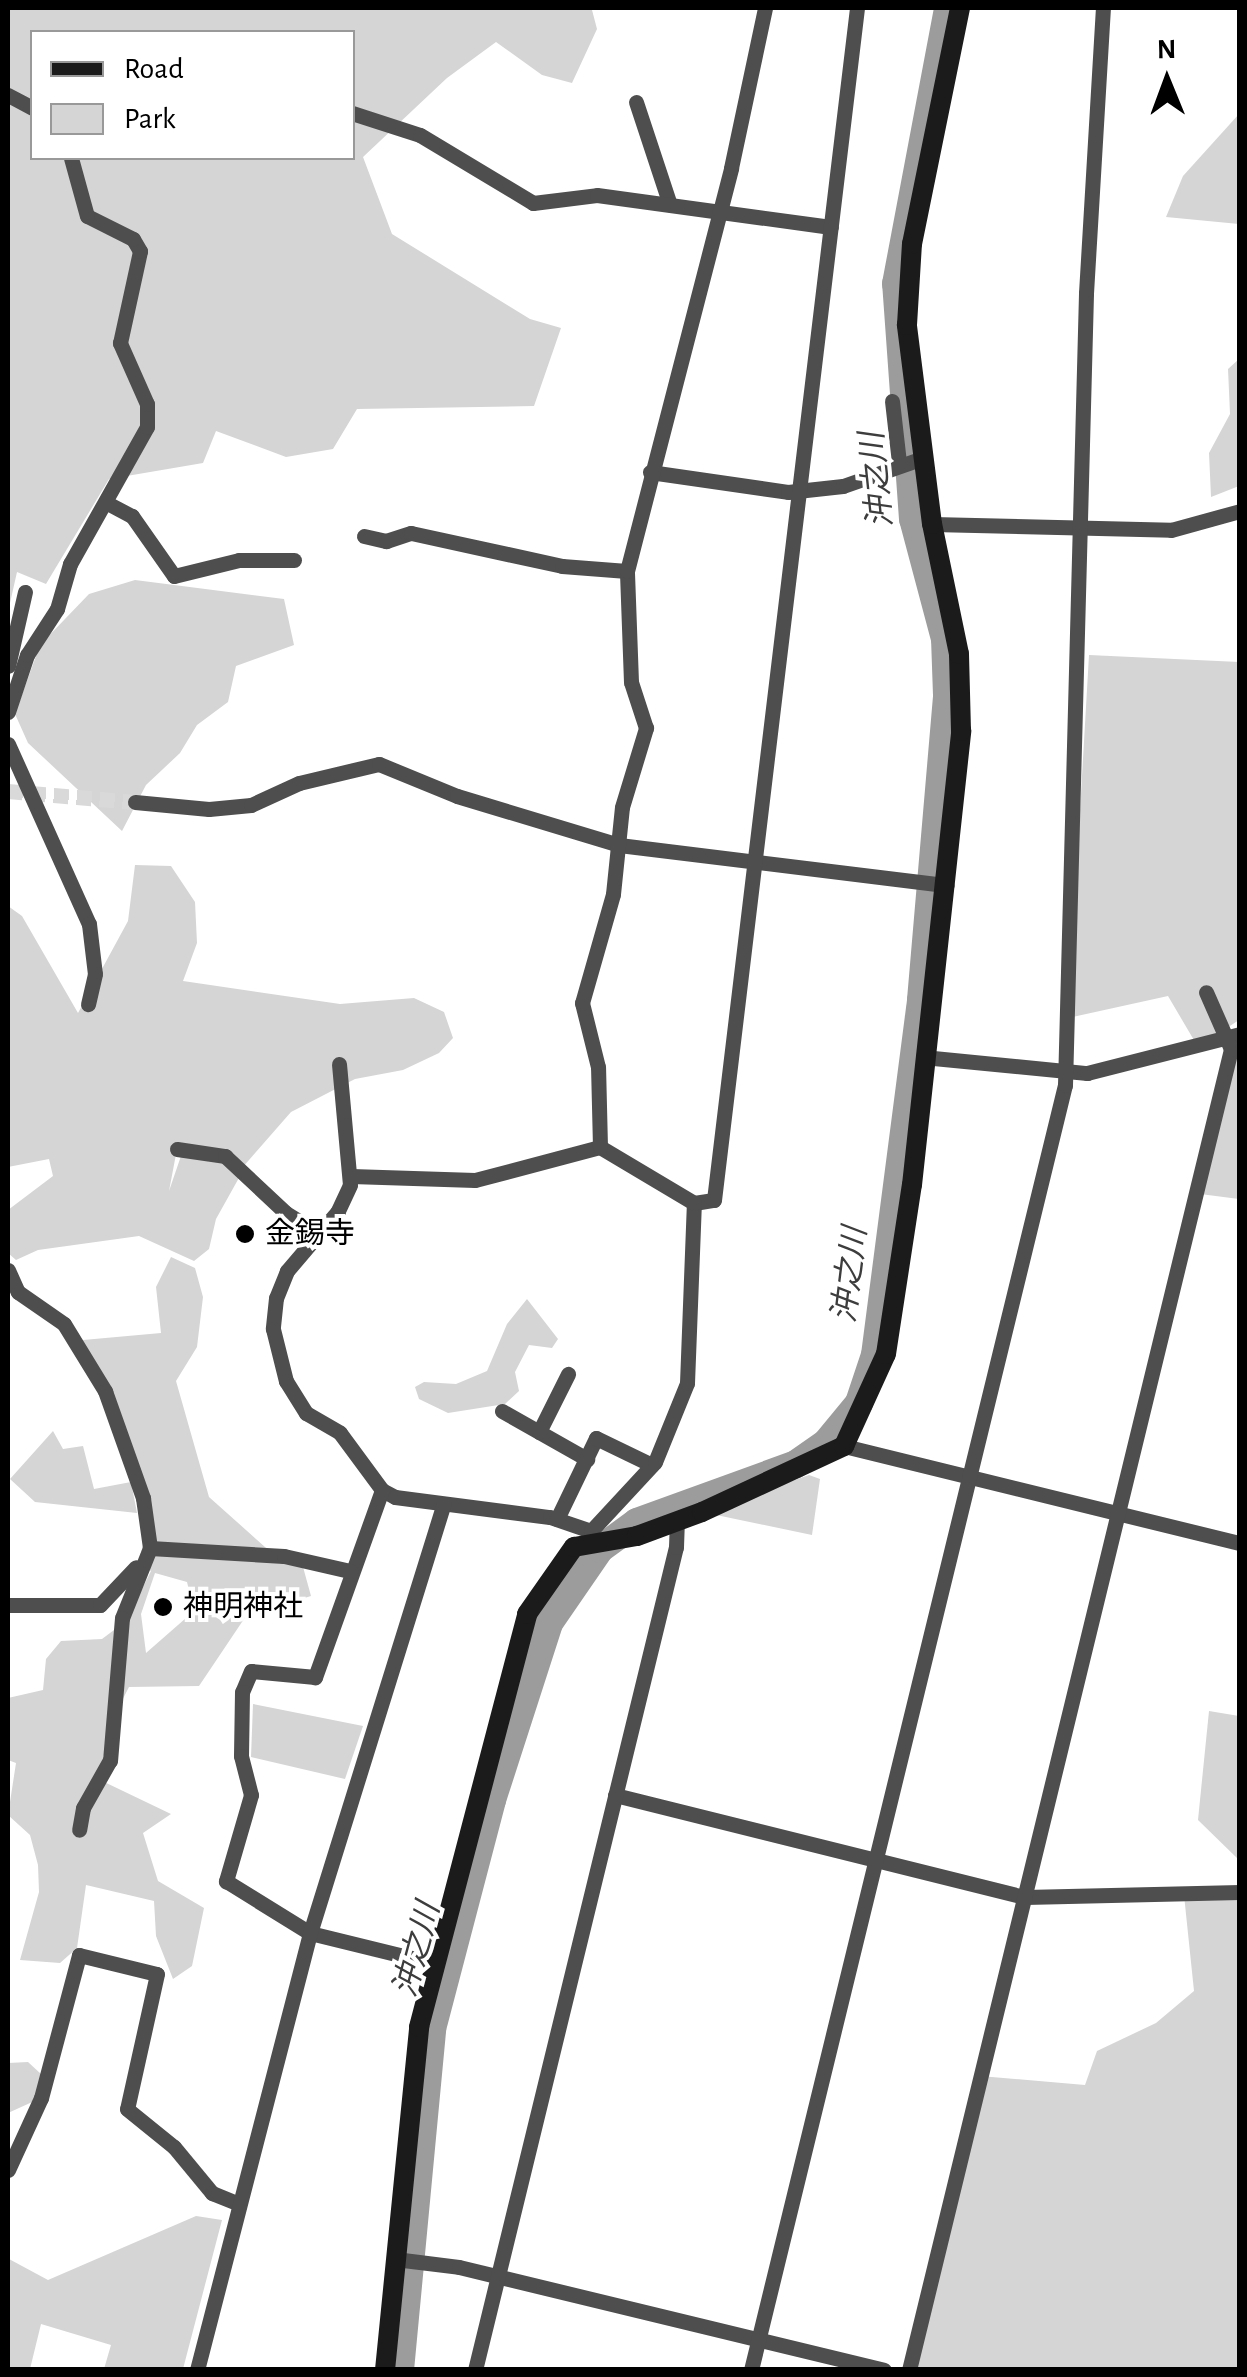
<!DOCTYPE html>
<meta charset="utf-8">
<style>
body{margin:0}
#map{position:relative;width:1247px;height:2377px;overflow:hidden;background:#fff;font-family:"Alegreya Sans","Noto Sans JP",sans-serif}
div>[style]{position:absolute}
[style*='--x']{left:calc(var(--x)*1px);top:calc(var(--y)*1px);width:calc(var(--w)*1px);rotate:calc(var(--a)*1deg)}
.green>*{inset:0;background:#d5d5d5}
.river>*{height:28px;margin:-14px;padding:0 14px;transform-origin:14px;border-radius:14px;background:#9c9c9c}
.street-tunnel>*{height:15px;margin-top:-7.5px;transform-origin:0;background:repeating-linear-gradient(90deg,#d9d9d9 0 15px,transparent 0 23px)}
.street>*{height:15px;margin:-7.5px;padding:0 7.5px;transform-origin:7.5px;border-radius:7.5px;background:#4e4e4e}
.secondary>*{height:20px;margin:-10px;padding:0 10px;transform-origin:10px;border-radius:10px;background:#1b1b1b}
.dots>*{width:28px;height:28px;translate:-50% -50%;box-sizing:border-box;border:5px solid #fff;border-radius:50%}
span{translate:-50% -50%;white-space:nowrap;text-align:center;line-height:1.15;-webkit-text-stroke:8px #fff;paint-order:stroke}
.poi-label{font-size:30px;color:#000}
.left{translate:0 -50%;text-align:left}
.water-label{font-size:32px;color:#3d3d3d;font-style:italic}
.frame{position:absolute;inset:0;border:10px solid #000;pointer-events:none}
.legend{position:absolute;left:30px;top:30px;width:325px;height:130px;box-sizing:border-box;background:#fff;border:2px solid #999;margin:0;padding:12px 18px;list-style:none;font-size:30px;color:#000}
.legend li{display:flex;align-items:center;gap:20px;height:50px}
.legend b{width:50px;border:2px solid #999}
.north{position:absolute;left:1117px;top:30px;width:100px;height:100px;-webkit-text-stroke:8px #fff;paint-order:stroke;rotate:359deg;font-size:28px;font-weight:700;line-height:40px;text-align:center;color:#000}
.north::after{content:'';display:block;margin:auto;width:35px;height:45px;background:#000;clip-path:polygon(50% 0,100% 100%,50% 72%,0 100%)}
</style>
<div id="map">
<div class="green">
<div style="clip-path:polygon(evenodd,8px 8px,592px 10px,597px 29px,572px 83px,542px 75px,496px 42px,447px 78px,363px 157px,392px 234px,530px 319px,561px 328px,534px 406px,357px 409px,333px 449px,286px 457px,216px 431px,203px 463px,109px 479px,46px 584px,17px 572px,8px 612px,8px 8px,32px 32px,352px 32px,352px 158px,32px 158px,32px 32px)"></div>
<div style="clip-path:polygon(1239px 114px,1239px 224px,1166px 217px,1183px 176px)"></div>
<div style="clip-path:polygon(1239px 359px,1239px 486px,1211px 497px,1209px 453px,1230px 414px,1228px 369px)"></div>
<div style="clip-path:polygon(135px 580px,284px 599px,294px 645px,236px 666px,228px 702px,197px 725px,180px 753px,146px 785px,122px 831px,28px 743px,15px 714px,40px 645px,89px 594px)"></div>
<div style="clip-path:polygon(1089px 655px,1239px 662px,1239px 1020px,1198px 1047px,1168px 996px,1068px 1018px)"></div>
<div style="clip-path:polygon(135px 865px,171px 866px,195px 902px,197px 943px,183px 981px,340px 1004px,414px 998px,444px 1012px,453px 1038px,439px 1053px,403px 1070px,355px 1079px,291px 1112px,242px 1168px,219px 1149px,177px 1149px,169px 1191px,182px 1153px,225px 1156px,240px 1176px,216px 1219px,209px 1249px,194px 1261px,139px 1236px,38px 1250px,16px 1260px,8px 1253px,8px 1210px,53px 1176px,49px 1159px,8px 1167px,8px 906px,22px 916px,78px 1013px,128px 921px)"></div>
<div style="clip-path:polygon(1239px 1048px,1239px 1199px,1200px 1194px)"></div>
<div style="clip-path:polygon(evenodd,171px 1257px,195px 1268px,203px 1297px,197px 1347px,176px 1381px,209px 1497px,283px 1563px,300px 1556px,311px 1596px,246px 1616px,199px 1686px,129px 1687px,113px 1718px,98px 1779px,171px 1814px,143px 1833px,158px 1881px,204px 1908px,192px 1966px,173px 1979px,156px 1936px,154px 1901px,86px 1885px,77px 1948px,60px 1963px,20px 1960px,39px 1892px,38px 1865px,30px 1835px,8px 1815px,16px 1763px,8px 1760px,8px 1698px,43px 1690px,46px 1659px,61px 1641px,102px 1639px,126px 1621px,151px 1571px,138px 1563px,146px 1535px,113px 1412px,72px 1341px,161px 1333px,156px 1287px,171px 1257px,155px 1573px,187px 1582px,194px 1611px,146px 1653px,141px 1614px,155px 1573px)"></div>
<div style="clip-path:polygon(527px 1299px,558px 1339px,552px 1348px,529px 1345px,515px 1372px,519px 1391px,505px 1404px,448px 1413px,419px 1399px,415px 1387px,424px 1382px,456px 1384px,487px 1371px,507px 1324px)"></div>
<div style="clip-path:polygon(53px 1431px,63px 1449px,83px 1446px,94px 1489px,131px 1482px,137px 1513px,35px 1502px,10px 1479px)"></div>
<div style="clip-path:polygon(809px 1475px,820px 1479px,812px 1535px,702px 1512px)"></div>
<div style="clip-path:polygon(253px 1704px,363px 1726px,345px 1779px,251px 1757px)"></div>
<div style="clip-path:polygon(1209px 1711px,1239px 1716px,1239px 1860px,1198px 1820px)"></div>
<div style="clip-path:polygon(1184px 1895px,1239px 1899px,1239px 2369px,913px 2370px,980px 2076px,1085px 2085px,1097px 2051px,1156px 2023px,1194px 1991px)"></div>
<div style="clip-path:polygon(28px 2062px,41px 2074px,41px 2098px,8px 2113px,8px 2063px)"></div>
<div style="clip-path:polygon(196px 2216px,222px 2220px,183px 2369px,104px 2369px,111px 2345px,41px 2324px,30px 2369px,8px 2369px,9px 2259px,48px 2280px)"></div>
</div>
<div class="river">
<div style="--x:400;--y:2370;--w:342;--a:-84.6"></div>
<div style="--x:432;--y:2029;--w:237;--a:-75.3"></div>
<div style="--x:492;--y:1800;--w:186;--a:-72.1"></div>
<div style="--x:549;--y:1623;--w:90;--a:-55.4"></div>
<div style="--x:600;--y:1549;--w:46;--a:-36.1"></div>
<div style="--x:637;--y:1522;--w:169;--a:-20"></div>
<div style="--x:796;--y:1464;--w:38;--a:-35"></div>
<div style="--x:827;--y:1442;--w:50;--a:-50.6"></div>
<div style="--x:859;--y:1403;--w:51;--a:-71.6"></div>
<div style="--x:875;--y:1355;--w:358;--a:-82.6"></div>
<div style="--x:921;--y:1000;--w:306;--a:-85.1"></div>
<div style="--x:947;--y:695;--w:56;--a:-92"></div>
<div style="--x:945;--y:639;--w:124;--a:-104.9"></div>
<div style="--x:913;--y:519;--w:236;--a:-94.1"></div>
<div style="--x:896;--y:284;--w:281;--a:-79.3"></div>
</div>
<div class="street-tunnel">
<div style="--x:8;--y:791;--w:127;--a:5"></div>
</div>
<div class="street">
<div style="--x:8;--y:95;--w:27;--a:28"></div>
<div style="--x:636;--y:102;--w:108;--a:71.7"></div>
<div style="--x:352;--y:113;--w:71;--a:17.9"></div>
<div style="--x:420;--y:135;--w:132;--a:31"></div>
<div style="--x:533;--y:203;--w:64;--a:-7.1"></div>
<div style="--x:597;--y:195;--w:236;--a:7.8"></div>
<div style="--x:892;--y:401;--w:61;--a:83.5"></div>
<div style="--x:650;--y:472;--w:139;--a:8.2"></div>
<div style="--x:788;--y:492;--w:55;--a:-6.2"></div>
<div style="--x:843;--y:486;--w:85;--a:-19.3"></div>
<div style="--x:109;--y:504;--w:26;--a:28"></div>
<div style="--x:132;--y:516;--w:73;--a:55"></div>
<div style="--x:174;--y:576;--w:67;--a:-13.8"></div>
<div style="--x:239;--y:560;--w:55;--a:0"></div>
<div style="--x:932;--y:524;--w:239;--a:1.4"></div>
<div style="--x:1171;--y:530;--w:72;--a:-15.4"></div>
<div style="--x:364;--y:536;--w:23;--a:13"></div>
<div style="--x:386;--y:541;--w:26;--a:-18"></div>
<div style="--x:411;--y:533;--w:155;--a:12.3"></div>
<div style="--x:562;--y:566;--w:65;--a:4.4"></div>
<div style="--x:8;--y:666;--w:76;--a:-77.1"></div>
<div style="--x:8;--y:712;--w:60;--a:-71.6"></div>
<div style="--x:27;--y:655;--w:55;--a:-56.9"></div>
<div style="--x:57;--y:609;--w:47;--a:-73.9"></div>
<div style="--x:70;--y:564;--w:157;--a:-60.7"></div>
<div style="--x:147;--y:427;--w:23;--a:-90"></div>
<div style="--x:147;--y:404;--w:67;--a:-113.9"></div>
<div style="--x:120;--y:343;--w:94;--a:-77.7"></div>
<div style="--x:140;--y:251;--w:14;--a:-120"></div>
<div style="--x:133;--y:239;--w:51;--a:-153.4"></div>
<div style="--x:87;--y:216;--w:60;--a:-105.4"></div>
<div style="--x:8;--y:744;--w:197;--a:65.8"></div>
<div style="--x:89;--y:924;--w:50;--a:83.2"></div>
<div style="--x:95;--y:974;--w:31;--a:103"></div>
<div style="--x:135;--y:802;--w:74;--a:5.4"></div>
<div style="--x:209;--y:809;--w:42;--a:-5.4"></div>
<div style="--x:251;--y:805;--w:53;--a:-24.6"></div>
<div style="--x:299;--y:783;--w:82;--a:-13.4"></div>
<div style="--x:379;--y:764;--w:84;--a:22.3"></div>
<div style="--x:457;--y:796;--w:169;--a:16.8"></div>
<div style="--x:619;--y:845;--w:330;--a:7"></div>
<div style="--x:923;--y:1057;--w:165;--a:5.6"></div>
<div style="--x:1087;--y:1073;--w:158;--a:-14.3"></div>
<div style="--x:339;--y:1064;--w:121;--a:84.8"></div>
<div style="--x:350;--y:1185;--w:29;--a:115"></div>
<div style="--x:338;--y:1211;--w:79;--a:130.4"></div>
<div style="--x:287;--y:1271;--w:29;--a:112"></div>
<div style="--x:276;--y:1298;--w:31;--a:96"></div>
<div style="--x:273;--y:1329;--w:54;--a:76"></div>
<div style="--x:286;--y:1381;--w:38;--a:58"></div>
<div style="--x:306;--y:1413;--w:39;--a:30"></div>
<div style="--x:340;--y:1433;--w:71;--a:53.6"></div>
<div style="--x:382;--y:1490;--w:15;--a:28"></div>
<div style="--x:395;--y:1497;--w:156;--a:7.4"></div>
<div style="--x:550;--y:1517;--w:43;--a:18.9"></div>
<div style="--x:177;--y:1149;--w:49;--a:8.3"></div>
<div style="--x:225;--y:1156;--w:83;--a:43.1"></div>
<div style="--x:286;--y:1213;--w:38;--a:32"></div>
<div style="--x:351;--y:1176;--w:124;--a:1.8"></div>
<div style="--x:475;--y:1180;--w:129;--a:-14.8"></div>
<div style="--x:694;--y:1203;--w:20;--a:-9"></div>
<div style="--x:714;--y:1200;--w:1201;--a:-83.16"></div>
<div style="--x:8;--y:1270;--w:24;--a:66"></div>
<div style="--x:18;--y:1292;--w:56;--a:34.8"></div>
<div style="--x:64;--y:1324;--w:79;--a:58.5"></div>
<div style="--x:105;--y:1391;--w:114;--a:70.4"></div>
<div style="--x:143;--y:1498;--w:50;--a:82"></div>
<div style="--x:150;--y:1548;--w:75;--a:111.8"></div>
<div style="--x:122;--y:1618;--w:143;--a:94.8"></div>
<div style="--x:110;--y:1760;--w:55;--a:119.4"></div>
<div style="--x:83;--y:1808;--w:22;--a:100"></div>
<div style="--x:502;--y:1411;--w:98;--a:29.5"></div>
<div style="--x:539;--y:1432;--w:65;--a:-63.4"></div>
<div style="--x:844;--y:1446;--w:408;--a:13.8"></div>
<div style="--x:382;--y:1490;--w:199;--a:109.7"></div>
<div style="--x:315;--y:1677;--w:64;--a:-174.6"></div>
<div style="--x:251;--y:1671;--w:23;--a:113"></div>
<div style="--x:242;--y:1692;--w:64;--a:90.9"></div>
<div style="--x:241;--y:1756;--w:40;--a:75.6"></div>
<div style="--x:251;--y:1795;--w:90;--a:106.2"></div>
<div style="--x:226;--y:1881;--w:99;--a:31.8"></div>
<div style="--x:310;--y:1933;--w:126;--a:13.8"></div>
<div style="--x:557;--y:1519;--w:90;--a:-64.3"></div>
<div style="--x:596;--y:1438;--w:62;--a:25.7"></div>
<div style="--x:592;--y:1541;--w:10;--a:-96"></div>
<div style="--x:591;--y:1531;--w:94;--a:-47.2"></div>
<div style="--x:655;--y:1462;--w:85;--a:-67.9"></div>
<div style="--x:687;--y:1383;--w:180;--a:-87.8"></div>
<div style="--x:694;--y:1203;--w:109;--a:-149.2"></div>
<div style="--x:600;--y:1147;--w:80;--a:-91.4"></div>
<div style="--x:598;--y:1067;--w:66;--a:-104"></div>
<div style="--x:582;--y:1003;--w:113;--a:-74.1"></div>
<div style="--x:613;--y:894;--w:87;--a:-84.1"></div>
<div style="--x:622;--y:807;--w:83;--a:-73.1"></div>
<div style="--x:646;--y:728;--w:48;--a:-108.1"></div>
<div style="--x:631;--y:682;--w:111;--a:-92.1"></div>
<div style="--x:627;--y:571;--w:416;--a:-75.5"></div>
<div style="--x:731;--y:168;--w:164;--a:-78"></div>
<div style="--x:150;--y:1548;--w:134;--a:3.4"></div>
<div style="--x:284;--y:1556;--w:68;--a:12.8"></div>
<div style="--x:8;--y:1605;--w:92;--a:0"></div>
<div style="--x:100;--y:1605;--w:52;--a:-46.5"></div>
<div style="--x:615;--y:1795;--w:422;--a:14"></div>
<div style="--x:1025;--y:1897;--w:215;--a:-1.3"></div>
<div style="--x:8;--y:2170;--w:79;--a:-65.4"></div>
<div style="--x:41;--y:2098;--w:148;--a:-75.1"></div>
<div style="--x:79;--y:1955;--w:80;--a:13.7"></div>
<div style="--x:157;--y:1974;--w:138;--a:102.5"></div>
<div style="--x:127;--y:2109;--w:60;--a:39"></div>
<div style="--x:174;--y:2147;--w:60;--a:50.4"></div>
<div style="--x:212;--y:2193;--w:29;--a:22"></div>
<div style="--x:395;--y:2259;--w:64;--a:7.1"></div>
<div style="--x:459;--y:2267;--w:437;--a:13.6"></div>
<div style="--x:197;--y:2370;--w:451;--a:-75.5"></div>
<div style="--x:310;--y:1933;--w:449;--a:-72.7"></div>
<div style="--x:475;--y:2370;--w:847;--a:-76.28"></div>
<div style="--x:676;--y:1547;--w:26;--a:-88"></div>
<div style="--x:751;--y:2370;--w:1323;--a:-76.27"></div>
<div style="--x:1065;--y:1085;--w:792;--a:-88.48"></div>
<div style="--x:1086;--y:293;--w:286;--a:-86.6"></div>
<div style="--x:909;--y:2370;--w:1360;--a:-76.3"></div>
<div style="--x:1231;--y:1049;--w:62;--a:-113.7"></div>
</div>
<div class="secondary">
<div style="--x:385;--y:2370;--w:345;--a:-84.3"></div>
<div style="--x:419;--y:2027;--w:427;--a:-75.3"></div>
<div style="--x:527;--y:1614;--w:82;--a:-55"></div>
<div style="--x:574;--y:1547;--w:64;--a:-9.9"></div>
<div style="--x:637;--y:1536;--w:69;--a:-20.3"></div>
<div style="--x:702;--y:1512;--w:157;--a:-24.9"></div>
<div style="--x:844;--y:1446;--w:101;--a:-65.5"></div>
<div style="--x:886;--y:1354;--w:171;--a:-81.3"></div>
<div style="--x:912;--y:1185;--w:457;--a:-83.8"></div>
<div style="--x:961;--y:731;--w:77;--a:-91.5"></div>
<div style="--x:959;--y:654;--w:133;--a:-101.7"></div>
<div style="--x:932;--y:524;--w:201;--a:-97.2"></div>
<div style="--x:907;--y:325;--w:81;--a:-86.5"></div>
<div style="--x:912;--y:244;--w:241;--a:-78.5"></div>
</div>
<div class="dots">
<div style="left:245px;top:1234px;background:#000"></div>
<div style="left:163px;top:1607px;background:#000"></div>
</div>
<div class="poi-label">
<span class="left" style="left:265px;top:1234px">金錫寺</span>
<span class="left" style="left:183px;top:1607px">神明神社</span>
</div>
<div class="water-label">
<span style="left:877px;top:480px;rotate:-96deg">沖之川</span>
<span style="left:850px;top:1275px;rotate:-83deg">沖之川</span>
<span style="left:417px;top:1950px;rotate:-75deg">沖之川</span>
</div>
<div class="frame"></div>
<ul class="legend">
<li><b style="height:12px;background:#1b1b1b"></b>Road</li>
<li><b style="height:28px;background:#d5d5d5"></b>Park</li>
</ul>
<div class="north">N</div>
</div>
